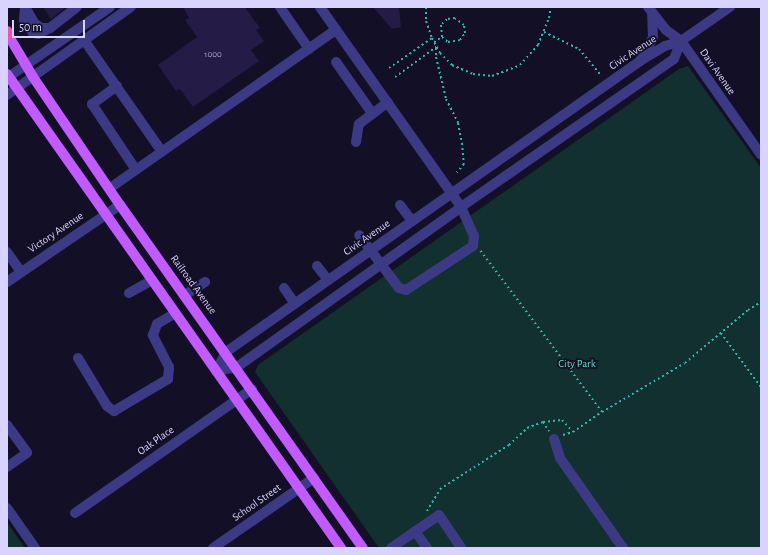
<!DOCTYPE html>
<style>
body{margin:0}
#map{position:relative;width:768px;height:555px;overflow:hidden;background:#130f26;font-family:"Alegreya Sans",sans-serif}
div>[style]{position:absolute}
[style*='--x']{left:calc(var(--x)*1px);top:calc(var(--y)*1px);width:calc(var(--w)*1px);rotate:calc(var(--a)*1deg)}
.green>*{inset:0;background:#12302f}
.building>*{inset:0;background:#241b47}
.path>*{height:2px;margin-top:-1px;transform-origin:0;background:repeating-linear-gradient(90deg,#2fb8b0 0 2px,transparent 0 5px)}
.minor>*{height:10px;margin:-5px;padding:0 5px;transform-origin:5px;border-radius:5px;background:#3d3a85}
.major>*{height:10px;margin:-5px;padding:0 5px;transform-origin:5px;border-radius:5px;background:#c25bff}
.highway>*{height:12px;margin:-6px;padding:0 6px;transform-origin:6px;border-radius:6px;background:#ff4fa3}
span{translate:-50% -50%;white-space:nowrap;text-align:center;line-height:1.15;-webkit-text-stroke:3.5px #130f26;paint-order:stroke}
.number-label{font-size:9px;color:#aca6d1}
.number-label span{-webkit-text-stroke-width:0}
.street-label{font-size:11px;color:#d9d4ff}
.park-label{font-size:11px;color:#5fe0c0}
.frame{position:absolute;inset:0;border:8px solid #d9d4ff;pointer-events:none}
.scale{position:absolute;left:12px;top:20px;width:73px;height:18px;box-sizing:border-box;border:2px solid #d9d4ff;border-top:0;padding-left:5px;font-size:12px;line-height:14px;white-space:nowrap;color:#d9d4ff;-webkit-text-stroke:3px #130f26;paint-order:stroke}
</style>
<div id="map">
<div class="green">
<div style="clip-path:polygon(688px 66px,761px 168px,761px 548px,379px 548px,255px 372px,258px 365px,679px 69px)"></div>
<div style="clip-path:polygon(7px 522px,25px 548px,7px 548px)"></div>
</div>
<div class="building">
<div style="clip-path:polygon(43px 7px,66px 7px,51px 19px)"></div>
<div style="clip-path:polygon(183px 7px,245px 7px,260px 28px,256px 30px,264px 41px,251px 50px,259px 61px,193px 107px,180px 89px,176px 91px,158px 65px,197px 37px,185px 20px,189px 18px)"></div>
<div style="clip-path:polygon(373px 7px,399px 7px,401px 27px,392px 29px)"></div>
</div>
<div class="path">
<div style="--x:426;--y:7;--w:14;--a:90"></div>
<div style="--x:426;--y:21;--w:18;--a:71"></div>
<div style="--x:432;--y:38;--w:17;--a:62"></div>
<div style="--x:440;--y:53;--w:17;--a:45"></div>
<div style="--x:452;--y:65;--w:23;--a:23"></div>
<div style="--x:473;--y:74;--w:19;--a:6"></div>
<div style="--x:492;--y:76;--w:30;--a:-21"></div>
<div style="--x:520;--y:65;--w:27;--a:-48"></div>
<div style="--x:538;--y:45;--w:29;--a:-68"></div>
<div style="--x:549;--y:18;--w:11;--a:-80"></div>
<div style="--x:544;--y:32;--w:39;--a:26"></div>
<div style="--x:579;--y:49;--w:35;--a:50"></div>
<div style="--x:434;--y:42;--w:9;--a:-32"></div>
<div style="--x:442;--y:37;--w:8;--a:40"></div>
<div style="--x:448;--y:42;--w:12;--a:-9"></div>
<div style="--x:460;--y:40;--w:9;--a:-54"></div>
<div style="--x:465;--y:33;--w:8;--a:-97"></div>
<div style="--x:464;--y:25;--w:11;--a:-142"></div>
<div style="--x:455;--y:18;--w:8;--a:173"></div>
<div style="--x:447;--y:19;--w:8;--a:135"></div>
<div style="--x:441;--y:25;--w:12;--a:85"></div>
<div style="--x:436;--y:48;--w:9;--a:90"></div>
<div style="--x:436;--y:57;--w:43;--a:76.6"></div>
<div style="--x:446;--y:99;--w:27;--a:63"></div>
<div style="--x:458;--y:123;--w:20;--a:79"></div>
<div style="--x:462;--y:143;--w:21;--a:85"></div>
<div style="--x:464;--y:164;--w:11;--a:131"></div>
<div style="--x:389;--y:68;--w:52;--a:-34.9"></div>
<div style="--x:395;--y:77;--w:51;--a:-36.2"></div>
<div style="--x:721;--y:333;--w:67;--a:53.5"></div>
<div style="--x:602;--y:412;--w:96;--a:-30.6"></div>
<div style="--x:685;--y:363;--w:82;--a:-40.1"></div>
<div style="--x:748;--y:310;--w:15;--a:-32"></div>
<div style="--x:543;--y:422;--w:11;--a:56"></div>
<div style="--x:563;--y:435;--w:10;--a:-17"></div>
<div style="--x:427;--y:511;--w:26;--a:-59"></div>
<div style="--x:440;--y:489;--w:82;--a:-32.5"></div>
<div style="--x:509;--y:445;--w:25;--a:-43"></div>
<div style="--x:527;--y:428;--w:17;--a:-21"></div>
<div style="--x:543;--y:422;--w:19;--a:-6"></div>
<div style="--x:562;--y:420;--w:16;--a:47"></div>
<div style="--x:573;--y:432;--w:35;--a:-35"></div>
<div style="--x:602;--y:412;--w:203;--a:-127"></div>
</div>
<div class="minor">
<div style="--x:25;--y:7;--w:20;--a:60"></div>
<div style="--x:35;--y:24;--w:8;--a:30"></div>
<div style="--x:42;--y:28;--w:8;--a:0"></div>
<div style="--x:50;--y:28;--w:34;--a:-38"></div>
<div style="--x:280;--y:7;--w:51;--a:55.4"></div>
<div style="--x:320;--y:7;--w:245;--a:54.8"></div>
<div style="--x:461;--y:207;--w:32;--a:66"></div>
<div style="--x:474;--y:236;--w:10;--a:96"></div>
<div style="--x:473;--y:246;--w:80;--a:146.7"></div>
<div style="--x:406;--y:290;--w:7;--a:-164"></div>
<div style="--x:399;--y:288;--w:66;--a:-127"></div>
<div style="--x:648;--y:7;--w:29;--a:52"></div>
<div style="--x:666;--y:30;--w:19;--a:36"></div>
<div style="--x:681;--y:41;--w:139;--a:54.9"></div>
<div style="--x:25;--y:8;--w:12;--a:95"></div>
<div style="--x:24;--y:20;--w:16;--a:55"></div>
<div style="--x:33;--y:33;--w:5;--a:11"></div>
<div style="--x:38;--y:34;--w:13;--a:-27"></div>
<div style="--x:84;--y:40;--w:136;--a:55.1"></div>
<div style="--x:640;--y:61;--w:26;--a:-61"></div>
<div style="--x:653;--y:38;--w:25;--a:-92"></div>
<div style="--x:336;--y:62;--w:62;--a:54.8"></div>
<div style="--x:7;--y:78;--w:125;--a:-34.6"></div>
<div style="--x:117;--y:86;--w:31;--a:144"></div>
<div style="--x:92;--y:104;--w:79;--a:56.3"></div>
<div style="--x:7;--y:95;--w:152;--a:-35.4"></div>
<div style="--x:356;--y:142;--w:18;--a:-81"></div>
<div style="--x:359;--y:124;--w:36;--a:-37"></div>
<div style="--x:110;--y:188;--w:276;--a:-35"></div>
<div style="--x:400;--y:205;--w:20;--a:53"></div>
<div style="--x:7;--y:252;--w:24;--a:55"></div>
<div style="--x:317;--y:266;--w:18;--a:52"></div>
<div style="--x:7;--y:282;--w:137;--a:-34.3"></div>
<div style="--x:284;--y:288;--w:19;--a:55"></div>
<div style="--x:129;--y:293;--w:26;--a:-29"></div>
<div style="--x:185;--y:295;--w:24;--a:-33"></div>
<div style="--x:78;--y:358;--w:56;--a:58.9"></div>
<div style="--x:107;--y:406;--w:9;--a:36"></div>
<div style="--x:114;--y:411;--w:63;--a:-30.7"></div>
<div style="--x:168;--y:379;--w:12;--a:-85"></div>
<div style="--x:169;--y:367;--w:36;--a:-117"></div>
<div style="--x:153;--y:335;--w:12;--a:-70"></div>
<div style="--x:157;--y:324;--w:21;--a:-31"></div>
<div style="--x:216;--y:371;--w:21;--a:-62"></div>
<div style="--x:226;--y:352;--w:506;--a:-35.1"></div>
<div style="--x:640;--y:61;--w:29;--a:-31"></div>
<div style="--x:665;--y:46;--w:17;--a:-17"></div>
<div style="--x:681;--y:41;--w:60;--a:-34.8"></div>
<div style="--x:216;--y:371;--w:21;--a:-11"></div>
<div style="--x:237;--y:367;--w:275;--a:-35.5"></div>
<div style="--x:461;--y:207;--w:259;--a:-34.8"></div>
<div style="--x:674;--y:59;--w:19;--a:-69"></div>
<div style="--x:7;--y:425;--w:34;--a:54"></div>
<div style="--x:27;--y:453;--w:24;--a:145"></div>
<div style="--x:554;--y:439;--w:20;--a:72"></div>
<div style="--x:560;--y:458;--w:110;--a:55"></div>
<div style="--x:7;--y:508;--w:49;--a:55"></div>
<div style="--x:75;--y:513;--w:216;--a:-35"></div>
<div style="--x:415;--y:531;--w:21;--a:55"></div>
<div style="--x:213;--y:548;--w:123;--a:-34.7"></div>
<div style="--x:391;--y:548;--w:58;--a:-34.5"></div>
<div style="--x:439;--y:515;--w:40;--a:56"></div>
</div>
<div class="major">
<div style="--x:7;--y:33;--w:51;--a:59.4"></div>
<div style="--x:33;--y:77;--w:155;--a:55.8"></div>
<div style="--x:120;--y:205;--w:420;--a:54.7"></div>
<div style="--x:7;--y:74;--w:580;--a:54.83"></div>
</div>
<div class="highway">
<div style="--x:7;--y:32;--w:2;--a:63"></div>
</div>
<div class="number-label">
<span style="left:213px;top:55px">1000</span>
</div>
<div class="street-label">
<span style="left:633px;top:53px;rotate:-33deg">Civic Avenue</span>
<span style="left:717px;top:72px;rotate:55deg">Davi Avenue</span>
<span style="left:56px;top:233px;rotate:-34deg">Victory Avenue</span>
<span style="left:367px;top:238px;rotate:-35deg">Civic Avenue</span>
<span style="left:193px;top:285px;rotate:54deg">Railroad Avenue</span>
<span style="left:156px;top:441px;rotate:-35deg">Oak Place</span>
<span style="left:257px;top:503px;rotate:-35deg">School Street</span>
</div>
<div class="park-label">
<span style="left:577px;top:364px">City Park</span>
</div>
<div class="frame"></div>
<div class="scale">50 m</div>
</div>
